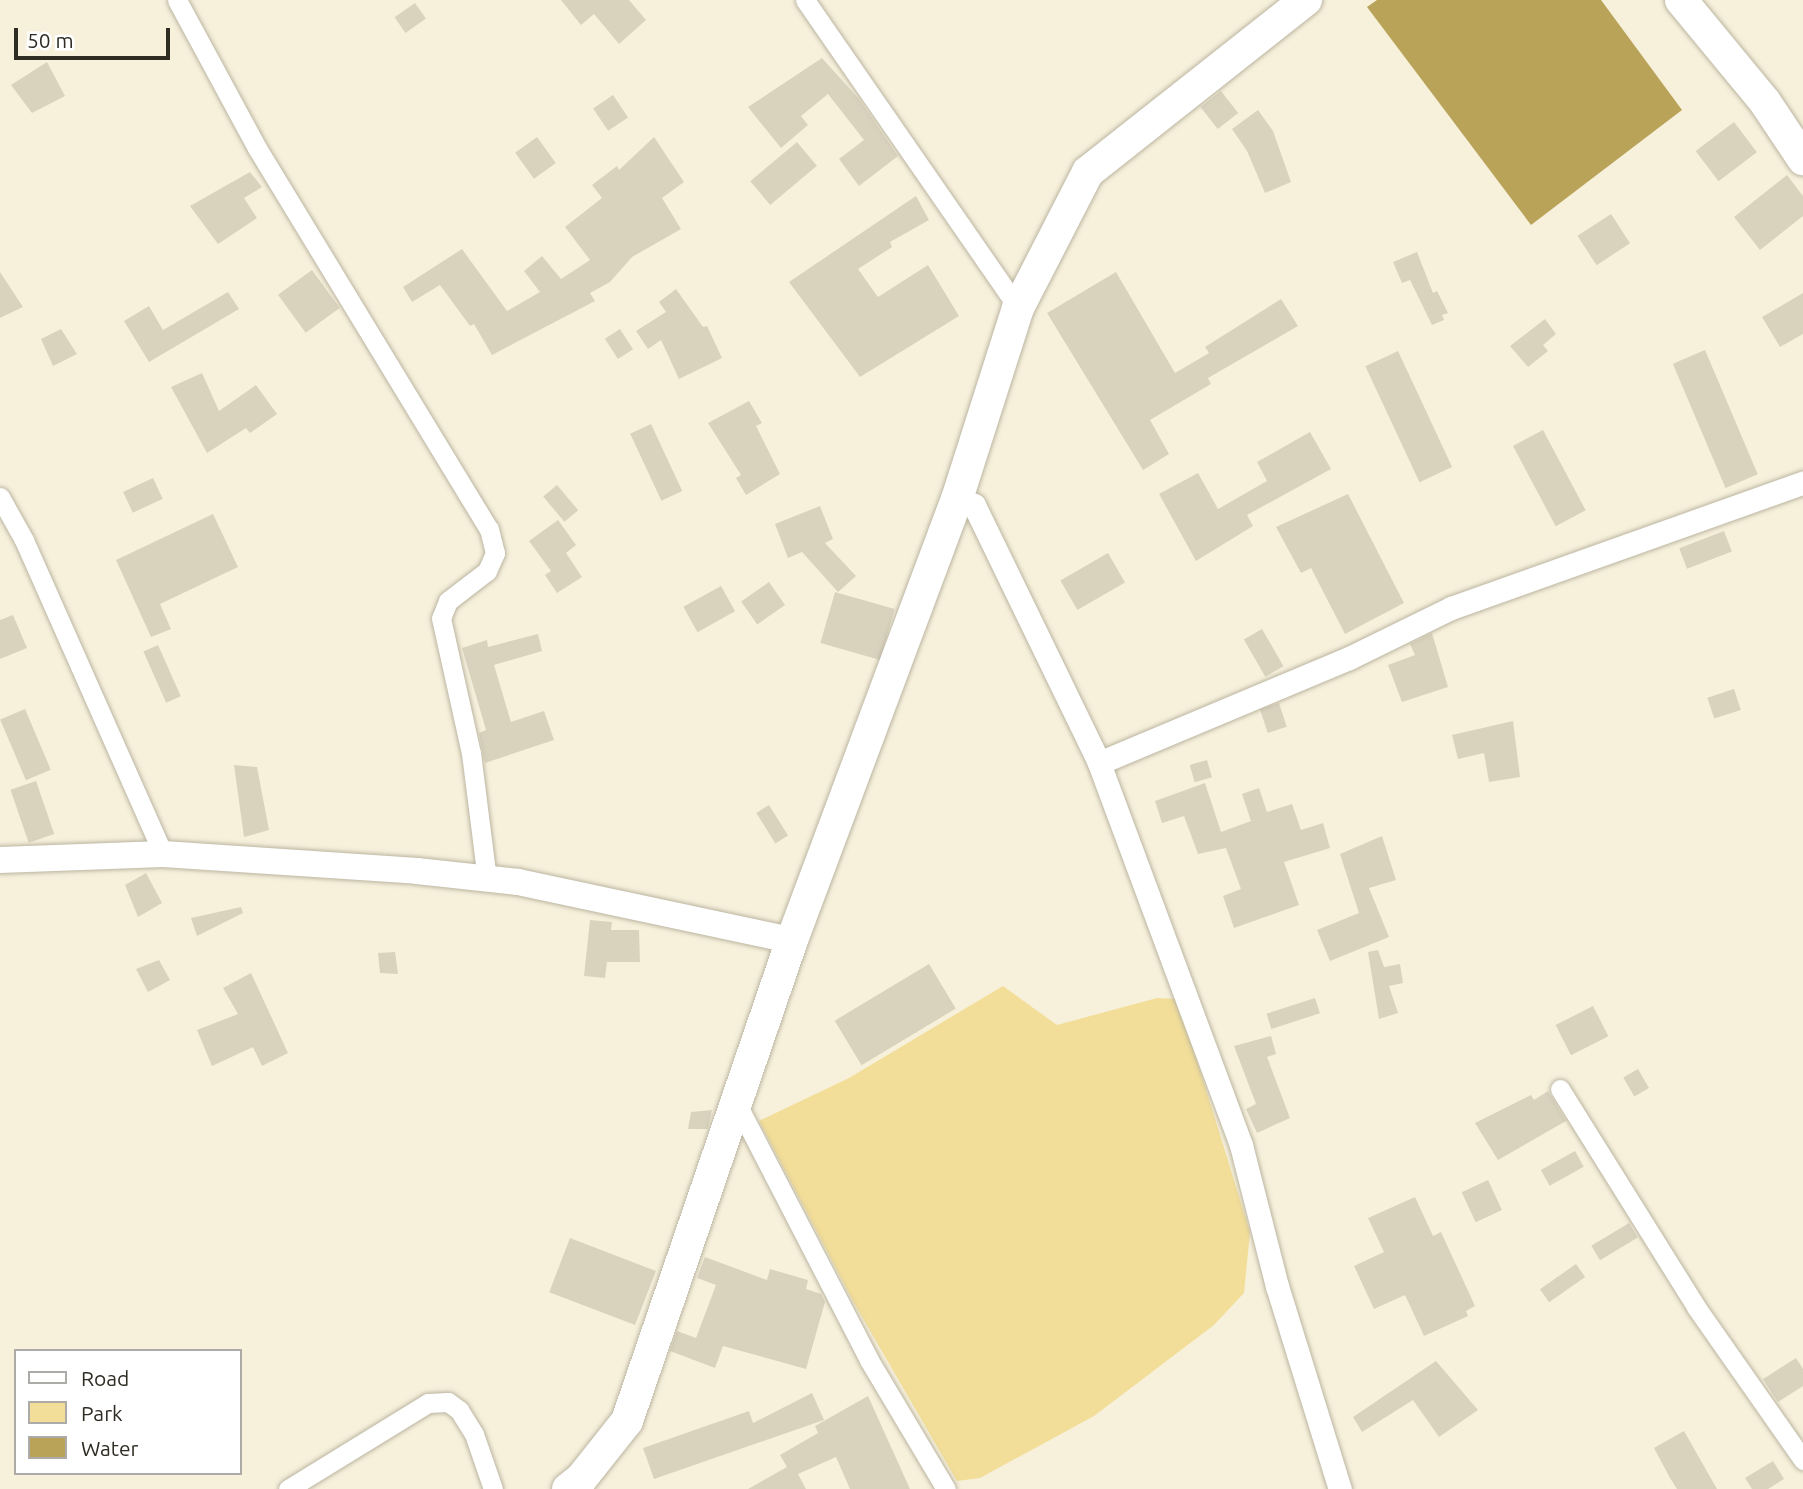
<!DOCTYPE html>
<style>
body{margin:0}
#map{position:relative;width:1803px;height:1489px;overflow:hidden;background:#f7f1dc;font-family:Ubuntu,sans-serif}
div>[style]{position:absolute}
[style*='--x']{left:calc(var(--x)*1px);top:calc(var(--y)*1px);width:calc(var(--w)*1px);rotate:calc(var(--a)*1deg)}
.green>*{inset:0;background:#f2de99}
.water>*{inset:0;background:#b9a359}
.building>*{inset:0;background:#d9d3be;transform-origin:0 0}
.roads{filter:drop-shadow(0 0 2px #bbb5a1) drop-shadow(0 0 2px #bbb5a1)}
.minor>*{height:19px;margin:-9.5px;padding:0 9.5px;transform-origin:9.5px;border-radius:9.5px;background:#fff}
.tertiary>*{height:23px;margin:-11.5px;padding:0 11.5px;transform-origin:11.5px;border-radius:11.5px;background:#fff}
.secondary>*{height:26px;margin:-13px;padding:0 13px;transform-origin:13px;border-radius:13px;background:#fff}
.trunk>*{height:32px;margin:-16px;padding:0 16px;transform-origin:16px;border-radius:16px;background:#fff}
span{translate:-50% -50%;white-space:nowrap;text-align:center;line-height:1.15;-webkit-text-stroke:7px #fff;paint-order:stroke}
.legend{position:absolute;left:14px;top:1349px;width:228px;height:126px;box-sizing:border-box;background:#fff;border:2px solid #acaba7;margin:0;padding:9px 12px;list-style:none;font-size:21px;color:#2f2c24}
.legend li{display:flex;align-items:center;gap:14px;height:35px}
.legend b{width:35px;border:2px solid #acaba7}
.scale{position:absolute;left:14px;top:28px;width:156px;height:32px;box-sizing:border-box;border:4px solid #2f2c24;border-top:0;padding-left:9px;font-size:21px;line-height:24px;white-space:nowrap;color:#2f2c24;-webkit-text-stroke:5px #fff;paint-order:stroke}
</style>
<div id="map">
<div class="green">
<div style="clip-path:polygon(1003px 986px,1057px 1025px,1157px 998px,1178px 999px,1250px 1232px,1244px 1293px,1214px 1325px,1094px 1416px,980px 1478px,957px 1481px,854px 1303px,759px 1121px,849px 1078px)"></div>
</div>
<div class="water">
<div style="clip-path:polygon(1377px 0,1601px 0,1682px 110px,1531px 225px,1367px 7px)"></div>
</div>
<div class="building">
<div style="clip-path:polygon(561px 0,629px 0,646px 20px,619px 44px,594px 14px,581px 25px)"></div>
<div style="left:415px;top:3px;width:19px;height:25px;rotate:55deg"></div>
<div style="clip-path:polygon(822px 58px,859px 99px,898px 156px,859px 186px,839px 159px,864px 140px,828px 94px,801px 116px,808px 125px,781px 148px,748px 107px)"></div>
<div style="clip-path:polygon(47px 62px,65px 96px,32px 113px,11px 85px)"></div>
<div style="left:1221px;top:91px;width:28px;height:26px;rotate:52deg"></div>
<div style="left:613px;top:95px;width:27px;height:24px;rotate:56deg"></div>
<div style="clip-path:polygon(1258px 110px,1273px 131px,1291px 182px,1265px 193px,1247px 151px,1232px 129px)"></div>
<div style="left:1734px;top:122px;width:38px;height:48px;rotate:53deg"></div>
<div style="left:537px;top:137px;width:32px;height:27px;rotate:54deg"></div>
<div style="clip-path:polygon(654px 137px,684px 182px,662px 198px,681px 229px,632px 257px,610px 282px,590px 293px,595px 301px,492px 355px,474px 324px,470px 326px,440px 285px,412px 302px,403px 287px,462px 249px,507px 311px,540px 292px,524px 271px,542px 256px,561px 279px,590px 260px,565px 227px,602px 198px,592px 185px,617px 166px,619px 170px)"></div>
<div style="left:797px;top:142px;width:31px;height:61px;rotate:50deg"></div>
<div style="clip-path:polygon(250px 172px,262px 187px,244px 198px,257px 218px,218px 244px,190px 206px)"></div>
<div style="clip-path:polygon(1787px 175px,1803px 196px,1803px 216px,1760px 250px,1734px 217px)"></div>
<div style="clip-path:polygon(916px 196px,929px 220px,890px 242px,892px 247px,858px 269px,878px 297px,928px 265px,959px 316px,860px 377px,789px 282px)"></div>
<div style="left:1611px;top:214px;width:35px;height:40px;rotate:57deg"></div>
<div style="clip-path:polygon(1417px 252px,1433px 293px,1437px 291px,1448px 313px,1442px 315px,1444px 320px,1432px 325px,1410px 280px,1402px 283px,1393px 262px)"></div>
<div style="left:312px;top:270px;width:47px;height:42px;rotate:54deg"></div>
<div style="clip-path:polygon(0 272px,23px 307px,0 318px)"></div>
<div style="clip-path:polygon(1116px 272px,1175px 373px,1209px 353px,1205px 347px,1281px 299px,1298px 326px,1208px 378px,1211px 384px,1150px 420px,1169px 454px,1143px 470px,1047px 313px)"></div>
<div style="clip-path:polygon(676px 289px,703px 327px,707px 326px,722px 358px,679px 379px,661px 340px,648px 349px,636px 331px,666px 312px,659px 302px)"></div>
<div style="clip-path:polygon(228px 292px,239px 309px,149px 362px,124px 321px,149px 306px,163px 330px)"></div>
<div style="clip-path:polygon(1803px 293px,1803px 334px,1780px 347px,1762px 317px)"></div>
<div style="clip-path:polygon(1545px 319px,1556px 334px,1543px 345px,1548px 351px,1528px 367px,1510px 346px)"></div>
<div style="clip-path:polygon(61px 329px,77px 354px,53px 366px,41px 339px)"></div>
<div style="left:620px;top:329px;width:24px;height:18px;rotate:57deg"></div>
<div style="left:1705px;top:350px;width:135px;height:35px;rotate:67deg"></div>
<div style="left:1398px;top:351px;width:128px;height:36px;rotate:65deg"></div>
<div style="clip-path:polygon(202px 373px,219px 411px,256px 385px,277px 414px,250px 433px,246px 428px,207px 453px,171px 387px)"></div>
<div style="clip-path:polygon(749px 401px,762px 423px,756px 426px,780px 474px,746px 495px,736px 478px,741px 475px,708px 423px)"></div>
<div style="left:651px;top:424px;width:74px;height:23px;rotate:65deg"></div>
<div style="left:1543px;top:430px;width:91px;height:34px;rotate:62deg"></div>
<div style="clip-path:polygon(1310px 432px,1331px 469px,1247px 515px,1253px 526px,1196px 561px,1159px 494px,1198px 473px,1218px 509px,1267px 481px,1257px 462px)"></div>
<div style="left:153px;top:478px;width:23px;height:33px;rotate:65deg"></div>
<div style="left:557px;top:485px;width:33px;height:18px;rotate:50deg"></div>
<div style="clip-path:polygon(1348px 494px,1404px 603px,1345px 634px,1311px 568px,1301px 573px,1276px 527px)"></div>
<div style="clip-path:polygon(820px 506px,833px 539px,825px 543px,856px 576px,838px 592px,802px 552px,788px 558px,775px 524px)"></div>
<div style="clip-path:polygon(213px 514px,238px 567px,160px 604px,171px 629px,151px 637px,116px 560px)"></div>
<div style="clip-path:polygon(558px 520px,576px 545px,566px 553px,582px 577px,557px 593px,545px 575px,551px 571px,529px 541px)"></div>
<div style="left:1724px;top:531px;width:22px;height:48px;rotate:69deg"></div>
<div style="left:1108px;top:553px;width:34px;height:55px;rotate:60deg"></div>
<div style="left:769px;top:582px;width:28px;height:34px;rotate:55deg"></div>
<div style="left:721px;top:586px;width:29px;height:43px;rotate:61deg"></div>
<div style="left:835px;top:592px;width:62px;height:53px;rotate:16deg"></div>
<div style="clip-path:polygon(13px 615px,27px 648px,0 659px,0 620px)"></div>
<div style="left:1262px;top:629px;width:43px;height:21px;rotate:60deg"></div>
<div style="clip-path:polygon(1432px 633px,1448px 687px,1402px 702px,1388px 665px,1415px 655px,1410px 644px)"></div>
<div style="clip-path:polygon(538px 634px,542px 651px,494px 665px,511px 722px,544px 711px,554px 740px,485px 763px,479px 733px,486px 730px,462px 648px,487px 640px,488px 647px)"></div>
<div style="left:158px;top:645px;width:56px;height:16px;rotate:66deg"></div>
<div style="left:1734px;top:689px;width:22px;height:28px;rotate:72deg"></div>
<div style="left:1279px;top:703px;width:25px;height:20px;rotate:72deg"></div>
<div style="left:25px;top:709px;width:66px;height:27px;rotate:67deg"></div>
<div style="clip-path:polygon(1513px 721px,1520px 777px,1489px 782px,1484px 753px,1458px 759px,1452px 735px)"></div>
<div style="left:1207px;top:760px;width:18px;height:18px;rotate:74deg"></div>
<div style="clip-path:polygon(234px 765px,257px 767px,269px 830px,244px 837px)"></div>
<div style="left:36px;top:781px;width:56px;height:27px;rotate:71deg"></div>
<div style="clip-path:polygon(1205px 783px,1221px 832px,1251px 821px,1242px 794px,1259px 788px,1267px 812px,1292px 804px,1301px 830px,1323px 823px,1330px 848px,1284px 862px,1299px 905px,1234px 928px,1223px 896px,1241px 889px,1226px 848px,1198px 854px,1184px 816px,1162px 823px,1155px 801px)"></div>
<div style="left:769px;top:805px;width:36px;height:15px;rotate:58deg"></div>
<div style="clip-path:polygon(1382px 836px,1396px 880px,1369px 888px,1389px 937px,1330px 961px,1317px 930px,1359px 913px,1340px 854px)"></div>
<div style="clip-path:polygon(146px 873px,162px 903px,138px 917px,125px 885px)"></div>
<div style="clip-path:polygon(241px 907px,243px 913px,197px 936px,191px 918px)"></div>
<div style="clip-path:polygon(590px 920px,612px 922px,611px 930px,639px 930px,640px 962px,607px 962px,605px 978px,584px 976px)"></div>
<div style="clip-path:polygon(1378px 950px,1384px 967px,1400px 964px,1403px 983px,1389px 986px,1398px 1013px,1379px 1019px,1368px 952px)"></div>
<div style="clip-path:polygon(395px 952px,398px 974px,380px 973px,378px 953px)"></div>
<div style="clip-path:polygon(159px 960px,170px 980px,148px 992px,136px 969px)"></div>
<div style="left:929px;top:964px;width:52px;height:110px;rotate:59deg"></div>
<div style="clip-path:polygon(251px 973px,288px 1053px,262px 1066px,253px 1047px,212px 1066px,197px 1030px,238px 1014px,223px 988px)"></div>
<div style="left:1315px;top:998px;width:16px;height:51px;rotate:72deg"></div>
<div style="left:1593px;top:1006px;width:34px;height:42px;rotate:63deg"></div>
<div style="clip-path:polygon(1271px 1036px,1276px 1054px,1267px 1057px,1290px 1118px,1257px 1133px,1246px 1109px,1256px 1104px,1234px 1046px)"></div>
<div style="left:1638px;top:1069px;width:22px;height:17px;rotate:60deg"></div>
<div style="clip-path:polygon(1548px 1091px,1566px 1121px,1498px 1160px,1475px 1123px,1531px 1095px,1534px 1100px)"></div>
<div style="clip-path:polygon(712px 1110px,708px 1129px,688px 1129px,691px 1112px)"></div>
<div style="left:1575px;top:1151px;width:18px;height:39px;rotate:61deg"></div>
<div style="left:1488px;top:1180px;width:33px;height:29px;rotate:65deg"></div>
<div style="clip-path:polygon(1415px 1197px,1433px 1236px,1441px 1232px,1475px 1306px,1466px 1311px,1468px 1316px,1424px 1336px,1405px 1295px,1374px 1309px,1354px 1266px,1384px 1252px,1368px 1218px)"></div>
<div style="left:1629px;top:1223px;width:17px;height:44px;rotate:59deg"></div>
<div style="left:570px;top:1238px;width:92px;height:58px;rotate:21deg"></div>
<div style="clip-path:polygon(705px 1257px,767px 1280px,770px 1269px,808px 1280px,806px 1289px,821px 1294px,825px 1302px,806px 1369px,723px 1346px,715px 1368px,670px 1351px,677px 1331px,696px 1338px,716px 1285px,697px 1278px)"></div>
<div style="left:1576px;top:1264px;width:16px;height:44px;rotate:55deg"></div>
<div style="clip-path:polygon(1796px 1358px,1803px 1369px,1803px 1386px,1778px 1402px,1763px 1379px)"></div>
<div style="clip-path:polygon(1436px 1361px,1478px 1410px,1439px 1437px,1413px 1400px,1362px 1432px,1353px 1417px)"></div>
<div style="clip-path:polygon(812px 1393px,824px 1420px,654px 1479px,643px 1448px,749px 1411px,753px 1423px)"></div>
<div style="clip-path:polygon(868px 1396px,910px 1489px,850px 1489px,836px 1457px,798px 1474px,806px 1489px,748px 1489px,787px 1467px,780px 1455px,818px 1433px,815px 1426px)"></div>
<div style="clip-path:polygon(1684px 1431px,1717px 1489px,1677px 1489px,1670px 1478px,1654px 1448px)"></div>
<div style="clip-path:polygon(1773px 1461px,1784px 1479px,1768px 1489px,1752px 1489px,1745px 1478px)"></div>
</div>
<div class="roads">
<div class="minor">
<div style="--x:177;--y:0;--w:168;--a:61.6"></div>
<div style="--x:257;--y:148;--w:446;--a:58.7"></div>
<div style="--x:489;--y:529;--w:25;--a:76"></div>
<div style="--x:495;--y:553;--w:20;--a:114"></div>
<div style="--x:487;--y:571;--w:49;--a:142.4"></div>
<div style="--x:448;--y:601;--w:18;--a:112"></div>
<div style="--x:441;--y:618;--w:138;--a:77.5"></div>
<div style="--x:471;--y:753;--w:127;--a:82.8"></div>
<div style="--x:805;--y:0;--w:374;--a:55.3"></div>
<div style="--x:0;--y:497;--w:49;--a:60.8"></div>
<div style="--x:24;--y:540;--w:343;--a:66.1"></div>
<div style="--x:1560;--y:1089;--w:257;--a:58"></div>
<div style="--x:1696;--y:1307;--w:187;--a:55"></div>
<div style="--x:736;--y:1102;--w:290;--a:62.7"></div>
<div style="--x:869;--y:1360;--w:150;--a:59.2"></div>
<div style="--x:288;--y:1489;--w:164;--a:-31.6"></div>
<div style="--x:428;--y:1403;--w:20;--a:-3"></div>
<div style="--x:448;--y:1402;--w:14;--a:36"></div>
<div style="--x:459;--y:1410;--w:28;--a:58"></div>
<div style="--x:474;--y:1434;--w:58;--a:70.9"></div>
</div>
<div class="tertiary">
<div style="--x:957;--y:499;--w:18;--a:19"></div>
<div style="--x:974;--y:505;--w:287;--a:64.1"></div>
<div style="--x:1099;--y:763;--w:408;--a:69.6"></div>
<div style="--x:1241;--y:1145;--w:146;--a:75.7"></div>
<div style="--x:1277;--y:1286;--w:213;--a:72.8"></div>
<div style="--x:1099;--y:763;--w:271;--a:-22.8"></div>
<div style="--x:1349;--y:658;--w:114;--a:-26.1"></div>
<div style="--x:1451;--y:608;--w:374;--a:-19.6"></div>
</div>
<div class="secondary">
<div style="--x:0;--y:860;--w:163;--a:-2.1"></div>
<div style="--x:163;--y:854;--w:255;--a:3.8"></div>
<div style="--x:417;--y:871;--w:102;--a:6.2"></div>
<div style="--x:518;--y:882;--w:280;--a:12"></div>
</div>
<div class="trunk">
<div style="--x:1681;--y:0;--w:132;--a:50.5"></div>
<div style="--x:1765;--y:102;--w:69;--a:56.3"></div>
<div style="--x:568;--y:1489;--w:16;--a:-38"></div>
<div style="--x:581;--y:1479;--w:74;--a:-51.6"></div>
<div style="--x:627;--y:1421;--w:509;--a:-71.07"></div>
<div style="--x:792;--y:940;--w:471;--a:-69.5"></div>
<div style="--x:957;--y:499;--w:201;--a:-72.3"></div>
<div style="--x:1018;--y:308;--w:153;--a:-62.8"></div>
<div style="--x:1088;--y:172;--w:278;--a:-38.3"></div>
</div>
</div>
<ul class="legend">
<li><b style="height:9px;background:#fff"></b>Road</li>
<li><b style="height:19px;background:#f2de99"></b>Park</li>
<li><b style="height:19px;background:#b9a359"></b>Water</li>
</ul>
<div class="scale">50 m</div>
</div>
